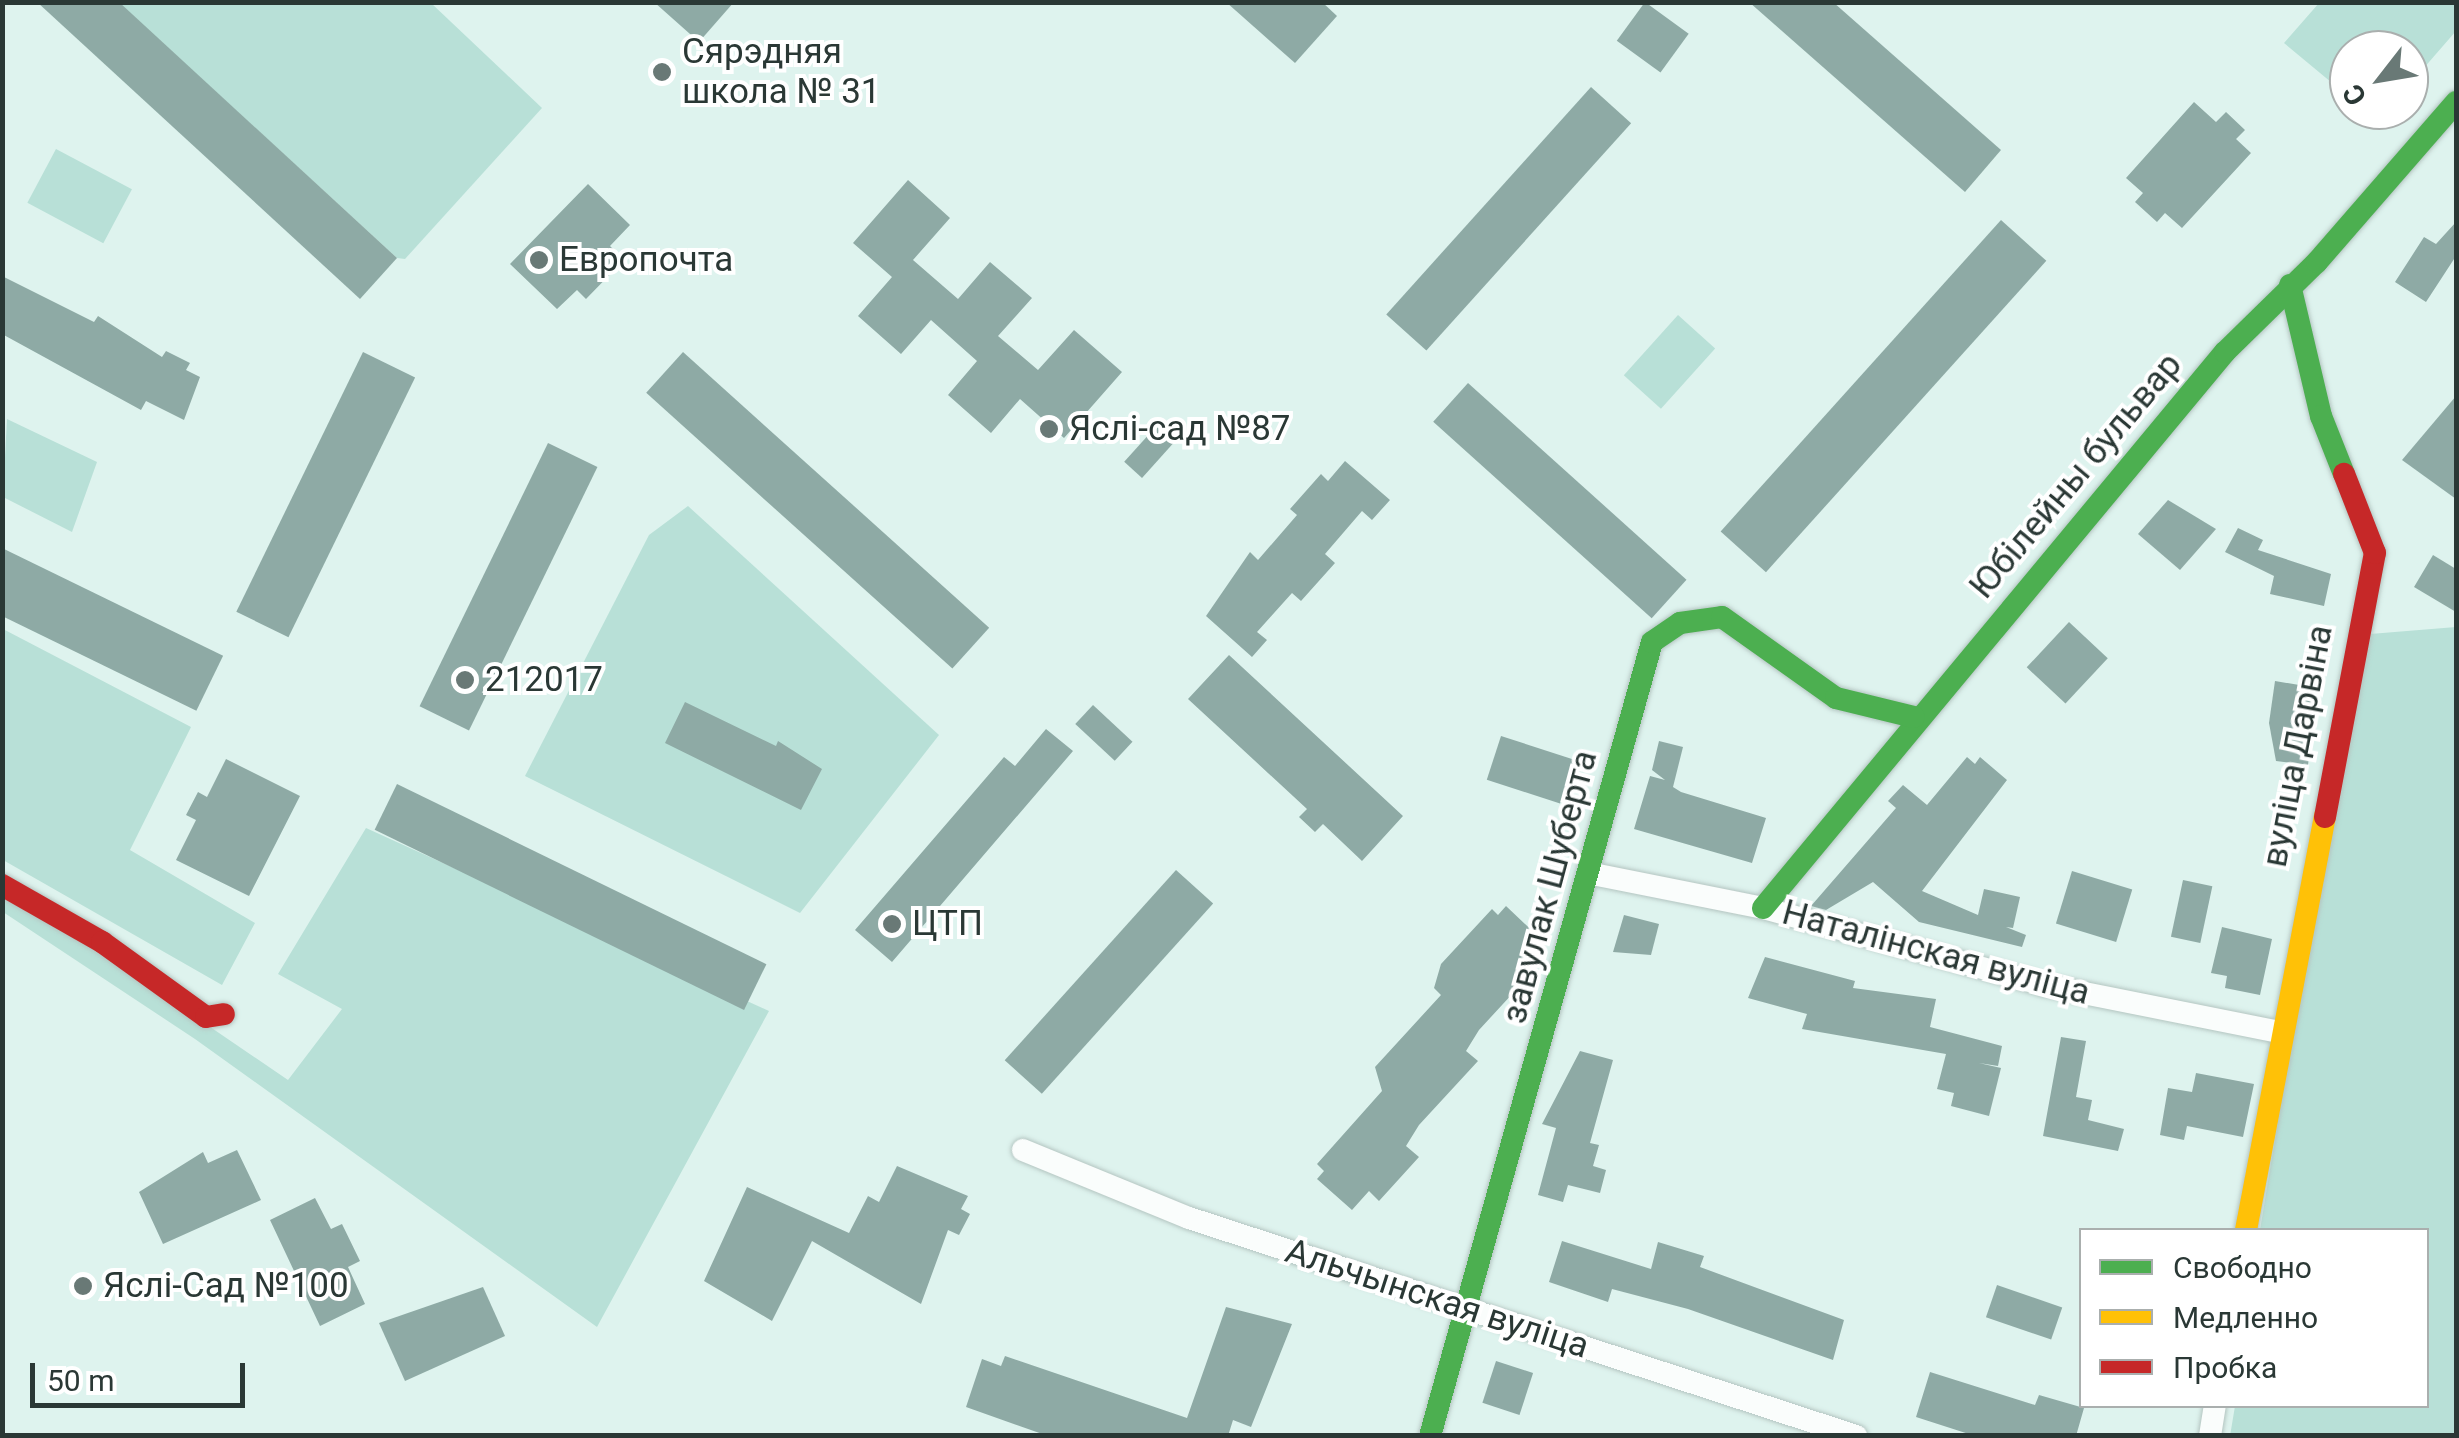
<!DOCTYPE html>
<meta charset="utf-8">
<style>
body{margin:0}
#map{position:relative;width:2459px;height:1438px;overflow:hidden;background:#def3ee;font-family:Roboto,sans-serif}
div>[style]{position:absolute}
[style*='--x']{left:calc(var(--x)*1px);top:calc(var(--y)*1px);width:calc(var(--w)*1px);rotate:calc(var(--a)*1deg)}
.green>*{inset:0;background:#b8e0d7;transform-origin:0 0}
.building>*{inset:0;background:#8eaaa5;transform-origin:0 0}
.roads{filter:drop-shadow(0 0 2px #b4c5c1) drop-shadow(0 0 2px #b4c5c1)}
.street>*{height:22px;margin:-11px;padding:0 11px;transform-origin:11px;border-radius:11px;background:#fafdfc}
.fast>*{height:22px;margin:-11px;padding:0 11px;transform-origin:11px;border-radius:11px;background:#4caf50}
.slow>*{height:22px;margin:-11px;padding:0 11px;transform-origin:11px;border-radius:11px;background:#ffc107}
.jam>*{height:22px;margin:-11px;padding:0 11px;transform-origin:11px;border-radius:11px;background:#c62828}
.dots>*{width:28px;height:28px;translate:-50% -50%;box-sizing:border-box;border:5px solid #fff;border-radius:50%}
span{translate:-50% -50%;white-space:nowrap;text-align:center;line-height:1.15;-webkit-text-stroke:8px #fff;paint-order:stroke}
.poi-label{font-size:35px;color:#2a3835}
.left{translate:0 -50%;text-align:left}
.street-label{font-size:35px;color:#2a3835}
.frame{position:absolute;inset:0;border:5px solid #2a3835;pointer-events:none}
.legend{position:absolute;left:2079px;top:1228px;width:350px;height:180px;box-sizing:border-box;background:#fff;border:2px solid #aaafae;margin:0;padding:12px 18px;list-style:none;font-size:30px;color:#2a3835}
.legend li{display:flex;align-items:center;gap:20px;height:50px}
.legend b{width:50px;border:2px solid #aaafae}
.north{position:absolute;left:2329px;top:30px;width:100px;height:100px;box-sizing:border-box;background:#fff;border:2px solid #aaafae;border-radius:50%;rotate:239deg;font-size:28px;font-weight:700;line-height:40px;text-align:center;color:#2a3835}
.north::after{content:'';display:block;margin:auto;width:35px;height:45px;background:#697976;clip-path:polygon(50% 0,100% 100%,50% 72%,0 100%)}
.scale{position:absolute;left:30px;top:1363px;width:215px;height:45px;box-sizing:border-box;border:5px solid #2a3835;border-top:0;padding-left:12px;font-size:30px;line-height:35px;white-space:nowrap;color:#2a3835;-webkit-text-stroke:8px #fff;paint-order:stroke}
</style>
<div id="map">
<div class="green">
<div style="clip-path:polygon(119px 3px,431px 3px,542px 108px,405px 259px,397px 258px)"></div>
<div style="clip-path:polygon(2319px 3px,2456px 3px,2456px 31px,2409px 85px,2409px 50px,2349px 50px,2349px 97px,2284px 43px)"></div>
<div style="left:56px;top:149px;width:86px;height:61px;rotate:28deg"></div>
<div style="left:1678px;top:315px;width:50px;height:81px;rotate:42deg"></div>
<div style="clip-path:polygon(7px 419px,97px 462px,72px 532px,3px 497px)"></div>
<div style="clip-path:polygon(688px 506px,939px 735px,800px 913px,525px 776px,649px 535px)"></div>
<div style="clip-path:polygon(2456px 627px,2456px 1435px,2230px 1436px,2235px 1406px,2426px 1406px,2426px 1230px,2260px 1230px,2358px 635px)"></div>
<div style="clip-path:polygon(3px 629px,191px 727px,130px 850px,255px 923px,222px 985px,3px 860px)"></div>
<div style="clip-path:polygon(366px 828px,769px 1011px,597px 1327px,195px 1039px,3px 912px,2px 885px,288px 1080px,342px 1009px,278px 974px)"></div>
</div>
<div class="building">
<div style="clip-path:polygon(37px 2px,119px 2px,397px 258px,360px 299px)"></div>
<div style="clip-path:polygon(654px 2px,734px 2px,699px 42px)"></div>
<div style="clip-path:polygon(1226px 2px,1322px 2px,1337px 16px,1295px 63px)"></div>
<div style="left:1645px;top:2px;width:54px;height:48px;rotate:36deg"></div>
<div style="clip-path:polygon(1749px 2px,1833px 2px,2001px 150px,1965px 192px)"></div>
<div style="left:1591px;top:87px;width:54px;height:306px;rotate:42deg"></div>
<div style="clip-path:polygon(2194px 102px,2216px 122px,2226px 112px,2245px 130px,2236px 139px,2251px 153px,2182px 228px,2165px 213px,2157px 222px,2135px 202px,2143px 193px,2126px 178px)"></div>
<div style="clip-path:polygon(908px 180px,950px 218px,913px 260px,958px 299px,990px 262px,1032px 298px,998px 336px,1038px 370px,1074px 330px,1122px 372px,1064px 438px,1020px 399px,991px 433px,948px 395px,977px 361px,931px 320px,901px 354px,858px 316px,892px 277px,853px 243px)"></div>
<div style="clip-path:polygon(588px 184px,630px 225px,610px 246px,624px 260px,586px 299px,577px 290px,557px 309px,510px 264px)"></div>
<div style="left:2001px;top:220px;width:61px;height:419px;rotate:42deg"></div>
<div style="clip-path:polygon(2456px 222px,2456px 256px,2426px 302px,2395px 282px,2424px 237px,2436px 244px)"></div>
<div style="clip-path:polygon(2px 276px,94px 322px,98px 316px,162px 357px,166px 351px,190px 363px,186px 370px,200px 377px,184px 420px,146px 401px,141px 410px,2px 334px)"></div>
<div style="left:363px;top:352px;width:58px;height:289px;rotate:26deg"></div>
<div style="left:683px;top:352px;width:412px;height:55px;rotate:42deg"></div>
<div style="left:1468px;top:383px;width:294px;height:52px;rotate:42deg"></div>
<div style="clip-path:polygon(2456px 396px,2456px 499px,2402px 460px)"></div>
<div style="left:1161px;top:421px;width:24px;height:55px;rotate:42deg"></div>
<div style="left:548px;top:443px;width:55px;height:293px;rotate:26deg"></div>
<div style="clip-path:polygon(1345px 461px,1390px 500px,1372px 520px,1362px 511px,1325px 554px,1335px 563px,1301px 601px,1292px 593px,1257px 632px,1267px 640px,1252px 657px,1206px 616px,1250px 552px,1258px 560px,1297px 515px,1290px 509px,1321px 474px,1328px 481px)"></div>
<div style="clip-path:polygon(2168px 500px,2216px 529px,2180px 570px,2138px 534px)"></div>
<div style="clip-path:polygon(2238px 528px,2263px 540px,2258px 550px,2331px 574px,2324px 606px,2270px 594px,2274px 576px,2225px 552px)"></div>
<div style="left:2px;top:548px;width:246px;height:61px;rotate:26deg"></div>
<div style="clip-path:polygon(2433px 555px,2456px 569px,2456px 612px,2414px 587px)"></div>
<div style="left:2069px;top:622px;width:53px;height:62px;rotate:43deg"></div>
<div style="clip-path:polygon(1229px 655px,1403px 816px,1362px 861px,1323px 824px,1315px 832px,1299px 817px,1307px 809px,1188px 699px)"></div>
<div style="clip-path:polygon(2275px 681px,2317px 688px,2308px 765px,2276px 761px,2269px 723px)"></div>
<div style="clip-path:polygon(685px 702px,776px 746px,778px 741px,822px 769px,801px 810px,665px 743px)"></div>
<div style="left:1093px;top:705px;width:54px;height:26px;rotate:43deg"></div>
<div style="clip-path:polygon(1046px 729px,1073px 751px,892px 962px,855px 930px,1004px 757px,1015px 766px)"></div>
<div style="left:1501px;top:736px;width:77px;height:46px;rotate:18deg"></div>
<div style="clip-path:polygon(1659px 741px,1683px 747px,1673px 787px,1681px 792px,1766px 818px,1752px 863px,1634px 829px,1650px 776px,1665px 780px,1652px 770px)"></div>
<div style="clip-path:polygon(1967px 757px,1975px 764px,1980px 757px,2007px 780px,1922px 891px,1978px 915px,1984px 889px,2020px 897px,2013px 928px,2006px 927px,2026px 935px,2022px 947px,1919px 922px,1873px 882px,1826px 910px,1811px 906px,1896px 808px,1888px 801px,1903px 785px,1927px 805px)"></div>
<div style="clip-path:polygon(226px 759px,300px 796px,249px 896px,176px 860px,196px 820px,186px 815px,198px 792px,207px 797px)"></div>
<div style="left:397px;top:784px;width:411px;height:51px;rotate:26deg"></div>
<div style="left:1176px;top:870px;width:50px;height:256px;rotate:42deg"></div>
<div style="left:2072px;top:871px;width:63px;height:55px;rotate:17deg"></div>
<div style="left:2183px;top:880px;width:30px;height:58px;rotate:12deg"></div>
<div style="clip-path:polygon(1506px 906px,1543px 941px,1526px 959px,1536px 968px,1479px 1030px,1466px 1051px,1478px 1061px,1419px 1125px,1406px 1146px,1419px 1157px,1379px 1201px,1369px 1191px,1352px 1210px,1317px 1179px,1324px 1171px,1317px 1164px,1382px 1091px,1375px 1067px,1441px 995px,1434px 988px,1441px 964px,1492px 909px,1498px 915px)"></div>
<div style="clip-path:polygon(1624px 915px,1659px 924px,1651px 955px,1613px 952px)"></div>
<div style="clip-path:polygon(2222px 927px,2272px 939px,2260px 995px,2225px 988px,2227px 976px,2211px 973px)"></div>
<div style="clip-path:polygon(1765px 957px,1855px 981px,1853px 988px,1936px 999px,1930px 1027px,2002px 1046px,1998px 1066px,1979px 1063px,2001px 1068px,1989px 1116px,1951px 1106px,1954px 1093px,1937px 1089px,1946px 1054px,1802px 1029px,1807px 1014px,1748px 998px)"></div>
<div style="clip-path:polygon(2061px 1037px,2086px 1041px,2076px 1097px,2092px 1100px,2088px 1120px,2124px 1129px,2118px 1151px,2043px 1136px)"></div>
<div style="clip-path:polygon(1580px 1051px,1613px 1060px,1590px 1143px,1599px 1145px,1593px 1166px,1606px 1170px,1600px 1193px,1568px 1185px,1563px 1202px,1538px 1195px,1556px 1128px,1542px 1124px)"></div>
<div style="clip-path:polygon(2196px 1073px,2254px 1084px,2243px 1137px,2187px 1126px,2184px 1140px,2160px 1135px,2168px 1088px,2192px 1092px)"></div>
<div style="clip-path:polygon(237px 1150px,261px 1200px,163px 1244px,139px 1192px,203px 1152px,208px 1163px)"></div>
<div style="clip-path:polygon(897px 1166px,968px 1196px,961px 1209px,970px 1214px,959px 1235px,948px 1230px,921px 1304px,812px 1241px,772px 1321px,704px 1281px,747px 1187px,849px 1233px,868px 1196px,879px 1202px)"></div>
<div style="clip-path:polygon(315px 1198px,331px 1229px,342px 1224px,360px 1261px,348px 1267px,365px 1304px,320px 1326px,270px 1220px)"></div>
<div style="clip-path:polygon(1562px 1241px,1651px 1269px,1658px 1242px,1704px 1256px,1700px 1267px,1844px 1320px,1833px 1360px,1688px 1309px,1612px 1289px,1608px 1302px,1549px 1282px)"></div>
<div style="left:1997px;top:1285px;width:69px;height:34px;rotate:19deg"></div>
<div style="clip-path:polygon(483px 1287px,505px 1336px,405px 1381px,379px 1323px)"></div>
<div style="clip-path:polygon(1226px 1307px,1292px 1324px,1251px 1427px,1233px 1420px,1228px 1436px,1048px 1436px,966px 1407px,982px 1359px,1001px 1366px,1005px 1356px,1187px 1418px)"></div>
<div style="left:1496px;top:1361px;width:39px;height:44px;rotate:18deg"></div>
<div style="clip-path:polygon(1930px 1372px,2035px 1405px,2039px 1395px,2084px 1408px,2076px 1436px,1975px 1436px,1916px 1417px)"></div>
</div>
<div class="roads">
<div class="street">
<div style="--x:1593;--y:874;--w:173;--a:11.3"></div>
<div style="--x:1763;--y:908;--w:291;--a:15.3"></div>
<div style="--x:2044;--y:985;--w:241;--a:11.3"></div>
<div style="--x:1023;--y:1150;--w:179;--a:22.3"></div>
<div style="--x:1189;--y:1218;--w:702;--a:18.1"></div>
<div style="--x:2210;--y:1436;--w:30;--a:-81"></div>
</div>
<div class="fast">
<div style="--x:2290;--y:285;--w:135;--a:76.7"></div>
<div style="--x:2321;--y:416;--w:62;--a:68.4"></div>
<div style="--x:1763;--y:908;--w:723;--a:-50.28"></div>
<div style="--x:2225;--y:352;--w:129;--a:-44.4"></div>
<div style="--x:2317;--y:262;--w:212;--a:-49"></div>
<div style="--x:1430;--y:1436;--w:824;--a:-74.38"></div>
<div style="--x:1652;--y:642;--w:34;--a:-34"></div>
<div style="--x:1680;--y:623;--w:42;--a:-8.1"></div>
<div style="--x:1722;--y:617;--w:140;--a:35.4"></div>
<div style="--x:1836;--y:698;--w:80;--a:13.7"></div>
</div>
<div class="slow">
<div style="--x:2246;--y:1230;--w:420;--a:-79.2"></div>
</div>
<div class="jam">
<div style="--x:2325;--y:817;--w:269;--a:-79.3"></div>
<div style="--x:2375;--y:553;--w:85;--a:-111.4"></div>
<div style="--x:2;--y:885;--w:115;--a:29.7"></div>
<div style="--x:102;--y:942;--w:128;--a:35.8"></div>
<div style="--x:206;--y:1017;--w:18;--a:-9"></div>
</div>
</div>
<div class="dots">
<div style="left:662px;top:72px;background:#697976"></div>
<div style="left:539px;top:260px;background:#697976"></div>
<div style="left:1049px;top:429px;background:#697976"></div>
<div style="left:465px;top:680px;background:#697976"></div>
<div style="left:892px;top:924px;background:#697976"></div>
<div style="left:83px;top:1286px;background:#697976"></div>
</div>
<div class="poi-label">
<span class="left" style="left:682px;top:72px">Сярэдняя<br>школа № 31</span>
<span class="left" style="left:559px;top:260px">Европочта</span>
<span class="left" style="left:1069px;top:429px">Яслі-сад №87</span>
<span class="left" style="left:485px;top:680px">212017</span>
<span class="left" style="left:912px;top:924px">ЦТП</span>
<span class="left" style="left:103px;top:1286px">Яслі-Сад №100</span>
</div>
<div class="street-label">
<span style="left:2076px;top:476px;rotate:-50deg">Юбілейны бульвар</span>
<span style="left:2298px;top:746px;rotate:-79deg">вуліца Дарвіна</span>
<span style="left:1550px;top:887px;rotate:-75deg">завулак Шуберта</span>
<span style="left:1936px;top:953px;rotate:15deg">Наталінская вуліца</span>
<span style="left:1437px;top:1299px;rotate:18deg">Альчынская вуліца</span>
</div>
<div class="frame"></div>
<ul class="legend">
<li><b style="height:12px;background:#4caf50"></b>Свободно</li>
<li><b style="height:12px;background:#ffc107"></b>Медленно</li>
<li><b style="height:12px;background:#c62828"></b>Пробка</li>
</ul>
<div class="north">С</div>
<div class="scale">50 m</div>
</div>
